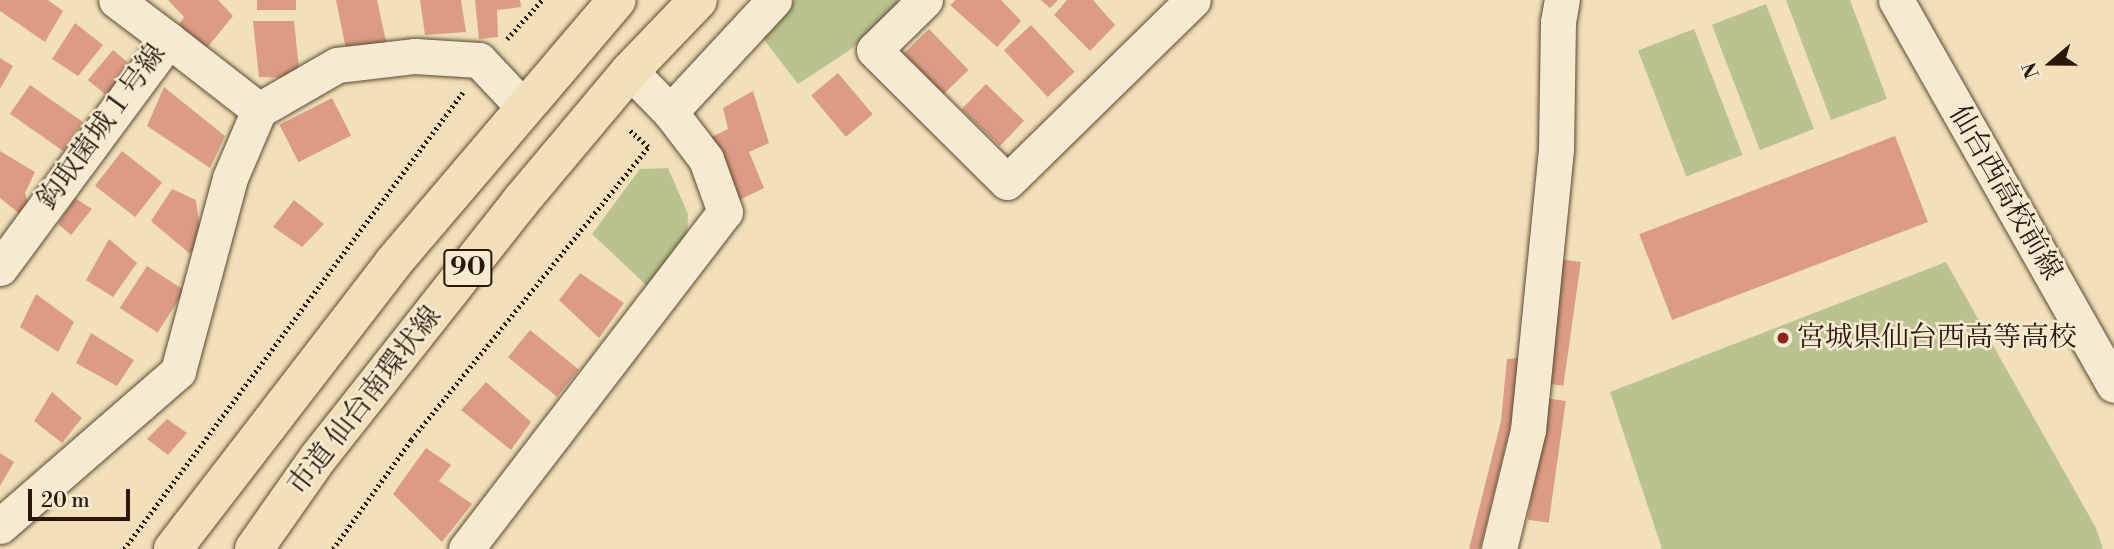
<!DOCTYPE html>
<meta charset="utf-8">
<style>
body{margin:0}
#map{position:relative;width:2114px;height:549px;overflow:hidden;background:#f1e0ba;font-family:"Libre Bodoni","Noto Serif JP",serif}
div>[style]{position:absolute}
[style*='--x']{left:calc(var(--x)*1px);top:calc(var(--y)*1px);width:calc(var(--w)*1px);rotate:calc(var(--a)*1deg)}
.green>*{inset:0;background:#bac290;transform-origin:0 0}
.building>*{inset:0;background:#dc9b84;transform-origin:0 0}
.path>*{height:4.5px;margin-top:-2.25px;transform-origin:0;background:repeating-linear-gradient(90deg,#291805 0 2px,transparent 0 5.5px)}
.roads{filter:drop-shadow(0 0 2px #5b4a32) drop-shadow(0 0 2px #5b4a32)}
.minor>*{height:35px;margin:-17.5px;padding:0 17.5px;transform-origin:17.5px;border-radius:17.5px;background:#f6ebd2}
.major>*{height:38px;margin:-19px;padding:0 19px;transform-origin:19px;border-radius:19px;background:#f1e0ba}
.dots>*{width:19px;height:19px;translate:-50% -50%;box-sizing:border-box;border:4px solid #f6ebd2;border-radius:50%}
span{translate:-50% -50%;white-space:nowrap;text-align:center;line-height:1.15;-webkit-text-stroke:5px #f6ebd2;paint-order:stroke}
.shield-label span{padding:2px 5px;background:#f6ebd2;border:2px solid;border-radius:5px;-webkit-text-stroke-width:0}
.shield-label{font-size:26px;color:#291805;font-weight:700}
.street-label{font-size:28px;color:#291805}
.poi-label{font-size:28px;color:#291805}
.left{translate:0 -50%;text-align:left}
.north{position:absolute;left:2016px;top:28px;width:70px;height:70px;-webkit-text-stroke:5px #f6ebd2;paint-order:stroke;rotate:250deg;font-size:19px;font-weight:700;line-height:28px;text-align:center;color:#291805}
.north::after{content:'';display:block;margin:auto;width:24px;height:32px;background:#291805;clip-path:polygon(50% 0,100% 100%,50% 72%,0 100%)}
.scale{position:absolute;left:28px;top:489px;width:102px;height:32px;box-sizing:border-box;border:4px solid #291805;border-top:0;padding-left:9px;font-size:21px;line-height:24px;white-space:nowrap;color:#291805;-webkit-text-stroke:5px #f6ebd2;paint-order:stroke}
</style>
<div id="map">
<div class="green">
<div style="clip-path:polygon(795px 0,897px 0,899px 2px,850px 50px,798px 84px,762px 37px)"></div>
<div style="clip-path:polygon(1786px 0,1850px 0,1887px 99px,1831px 120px)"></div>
<div style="left:1766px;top:4px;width:134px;height:58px;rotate:69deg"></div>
<div style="left:1694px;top:29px;width:135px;height:60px;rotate:69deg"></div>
<div style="clip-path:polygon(668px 168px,688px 214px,687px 243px,646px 285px,592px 234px,640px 169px)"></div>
<div style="clip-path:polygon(1946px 262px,2096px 528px,2103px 549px,1662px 549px,1610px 392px)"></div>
</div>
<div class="building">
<div style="clip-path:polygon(0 0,48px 0,63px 11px,45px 42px,0 11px)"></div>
<div style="clip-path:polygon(168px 0,218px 0,233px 16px,206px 49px,175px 31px,184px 17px)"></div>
<div style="left:257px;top:0;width:39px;height:10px"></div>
<div style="clip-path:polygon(336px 0,377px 0,387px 46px,346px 49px)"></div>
<div style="clip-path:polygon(420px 0,461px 0,466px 32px,425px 35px)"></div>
<div style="clip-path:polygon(475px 0,520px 0,521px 7px,497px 10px,498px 37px,479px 39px)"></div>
<div style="clip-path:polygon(956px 0,1001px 0,1021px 21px,997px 47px,950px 5px)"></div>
<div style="clip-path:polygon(1041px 0,1058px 0,1050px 8px)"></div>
<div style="clip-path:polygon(1067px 0,1093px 0,1115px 25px,1090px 51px,1054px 15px)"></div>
<div style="clip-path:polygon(253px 21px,294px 21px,300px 78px,259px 77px)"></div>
<div style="clip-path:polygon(75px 23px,103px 45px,78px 76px,52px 59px)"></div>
<div style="left:1031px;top:25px;width:64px;height:37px;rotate:47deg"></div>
<div style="left:929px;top:29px;width:57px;height:35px;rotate:46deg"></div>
<div style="left:113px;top:50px;width:30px;height:39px;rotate:40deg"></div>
<div style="clip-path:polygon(0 58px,13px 66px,0 89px)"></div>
<div style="left:838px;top:73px;width:54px;height:35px;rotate:50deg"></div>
<div style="left:986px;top:84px;width:53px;height:35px;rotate:44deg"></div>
<div style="left:30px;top:85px;width:65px;height:35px;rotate:35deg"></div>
<div style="clip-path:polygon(164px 87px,225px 136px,210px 168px,147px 126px)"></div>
<div style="clip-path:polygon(753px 91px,769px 143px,749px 152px,764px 188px,735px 202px,705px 140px,728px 129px,723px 108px)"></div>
<div style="left:332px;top:98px;width:42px;height:59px;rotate:63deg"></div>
<div style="left:1895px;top:136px;width:92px;height:274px;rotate:69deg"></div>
<div style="clip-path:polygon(0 151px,35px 172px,25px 193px,29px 207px,21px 215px,0 198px)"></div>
<div style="left:122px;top:151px;width:51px;height:44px;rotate:38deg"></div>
<div style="clip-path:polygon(172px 189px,196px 200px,201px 238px,190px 254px,151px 221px)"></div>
<div style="clip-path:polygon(75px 198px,92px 209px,71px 235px,58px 224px)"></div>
<div style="clip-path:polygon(294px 200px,324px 224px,302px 247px,273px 227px)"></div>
<div style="clip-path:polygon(109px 239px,137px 263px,113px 297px,86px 280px)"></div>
<div style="left:1559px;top:259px;width:22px;height:125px;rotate:8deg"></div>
<div style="left:147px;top:266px;width:45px;height:50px;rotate:33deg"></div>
<div style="clip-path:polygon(580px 273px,624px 303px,599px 338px,559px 300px)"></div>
<div style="clip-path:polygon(36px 294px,74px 322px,58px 352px,20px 327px)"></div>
<div style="left:530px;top:330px;width:63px;height:35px;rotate:39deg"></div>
<div style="clip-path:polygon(91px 333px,134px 360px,117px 386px,76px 363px)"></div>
<div style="clip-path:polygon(1518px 358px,1511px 424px,1480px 549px,1469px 549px,1501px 421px,1507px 359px)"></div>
<div style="clip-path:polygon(486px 382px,531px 422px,511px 450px,461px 410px)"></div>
<div style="clip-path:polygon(52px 392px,82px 418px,62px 443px,34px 421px)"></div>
<div style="left:1545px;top:398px;width:21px;height:123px;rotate:8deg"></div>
<div style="clip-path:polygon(167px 419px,187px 433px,168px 455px,147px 439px)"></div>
<div style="clip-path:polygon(426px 448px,451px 465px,439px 481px,472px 504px,442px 542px,393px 494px)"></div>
<div style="clip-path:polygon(0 453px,14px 462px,0 486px)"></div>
</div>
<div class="path">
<div style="--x:507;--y:39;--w:52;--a:-48.1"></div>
<div style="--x:124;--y:549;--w:569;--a:-53.43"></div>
<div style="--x:333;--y:549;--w:134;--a:-54.4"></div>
<div style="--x:411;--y:440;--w:377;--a:-51"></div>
<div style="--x:648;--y:147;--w:27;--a:-138"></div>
</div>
<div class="roads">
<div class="minor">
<div style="--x:925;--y:0;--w:71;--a:135.6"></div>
<div style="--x:874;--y:50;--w:187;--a:44.8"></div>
<div style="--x:1007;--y:182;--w:260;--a:-44.4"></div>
<div style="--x:1896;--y:0;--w:442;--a:60.5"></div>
<div style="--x:169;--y:40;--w:114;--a:37.9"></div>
<div style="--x:670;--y:112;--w:153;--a:-47.1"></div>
<div style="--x:0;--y:268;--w:284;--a:-53.5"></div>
<div style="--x:169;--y:40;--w:66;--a:-143"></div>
<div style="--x:0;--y:526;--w:236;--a:-41"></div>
<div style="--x:178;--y:371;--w:200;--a:-74.9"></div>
<div style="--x:230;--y:178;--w:74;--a:-66.9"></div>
<div style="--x:259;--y:110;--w:90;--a:-30"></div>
<div style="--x:337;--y:65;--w:79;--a:-6.6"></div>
<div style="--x:415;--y:56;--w:64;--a:3.6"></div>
<div style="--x:479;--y:60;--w:66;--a:46.8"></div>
<div style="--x:466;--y:549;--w:425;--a:-52.5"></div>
<div style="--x:725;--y:212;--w:56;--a:-109.7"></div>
<div style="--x:706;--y:159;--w:59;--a:-127.5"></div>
<div style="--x:670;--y:112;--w:57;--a:-134.3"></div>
<div style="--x:1499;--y:549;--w:122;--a:-76.3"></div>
<div style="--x:1528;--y:430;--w:282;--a:-84.3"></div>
<div style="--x:1556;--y:149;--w:127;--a:-89.1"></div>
<div style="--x:1558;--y:22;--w:22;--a:-80"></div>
</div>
<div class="major">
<div style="--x:173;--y:549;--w:361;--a:-52.4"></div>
<div style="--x:393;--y:263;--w:345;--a:-49.6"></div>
<div style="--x:254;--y:549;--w:111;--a:-54.9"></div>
<div style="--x:318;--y:458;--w:326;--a:-51.7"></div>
<div style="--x:520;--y:202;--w:171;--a:-50"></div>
<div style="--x:630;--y:71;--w:98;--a:-46.2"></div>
</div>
</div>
<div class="dots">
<div style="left:1783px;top:338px;background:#8f2418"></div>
</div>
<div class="shield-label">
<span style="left:468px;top:268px">90</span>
</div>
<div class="street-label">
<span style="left:102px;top:127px;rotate:-54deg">鈎取菌城１号線</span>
<span style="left:2005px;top:193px;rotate:60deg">仙台西高校前線</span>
<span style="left:365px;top:401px;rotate:-52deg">市道 仙台南環状線</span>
</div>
<div class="poi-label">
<span class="left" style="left:1797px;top:338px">宮城県仙台西高等高校</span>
</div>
<div class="north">N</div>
<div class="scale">20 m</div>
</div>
